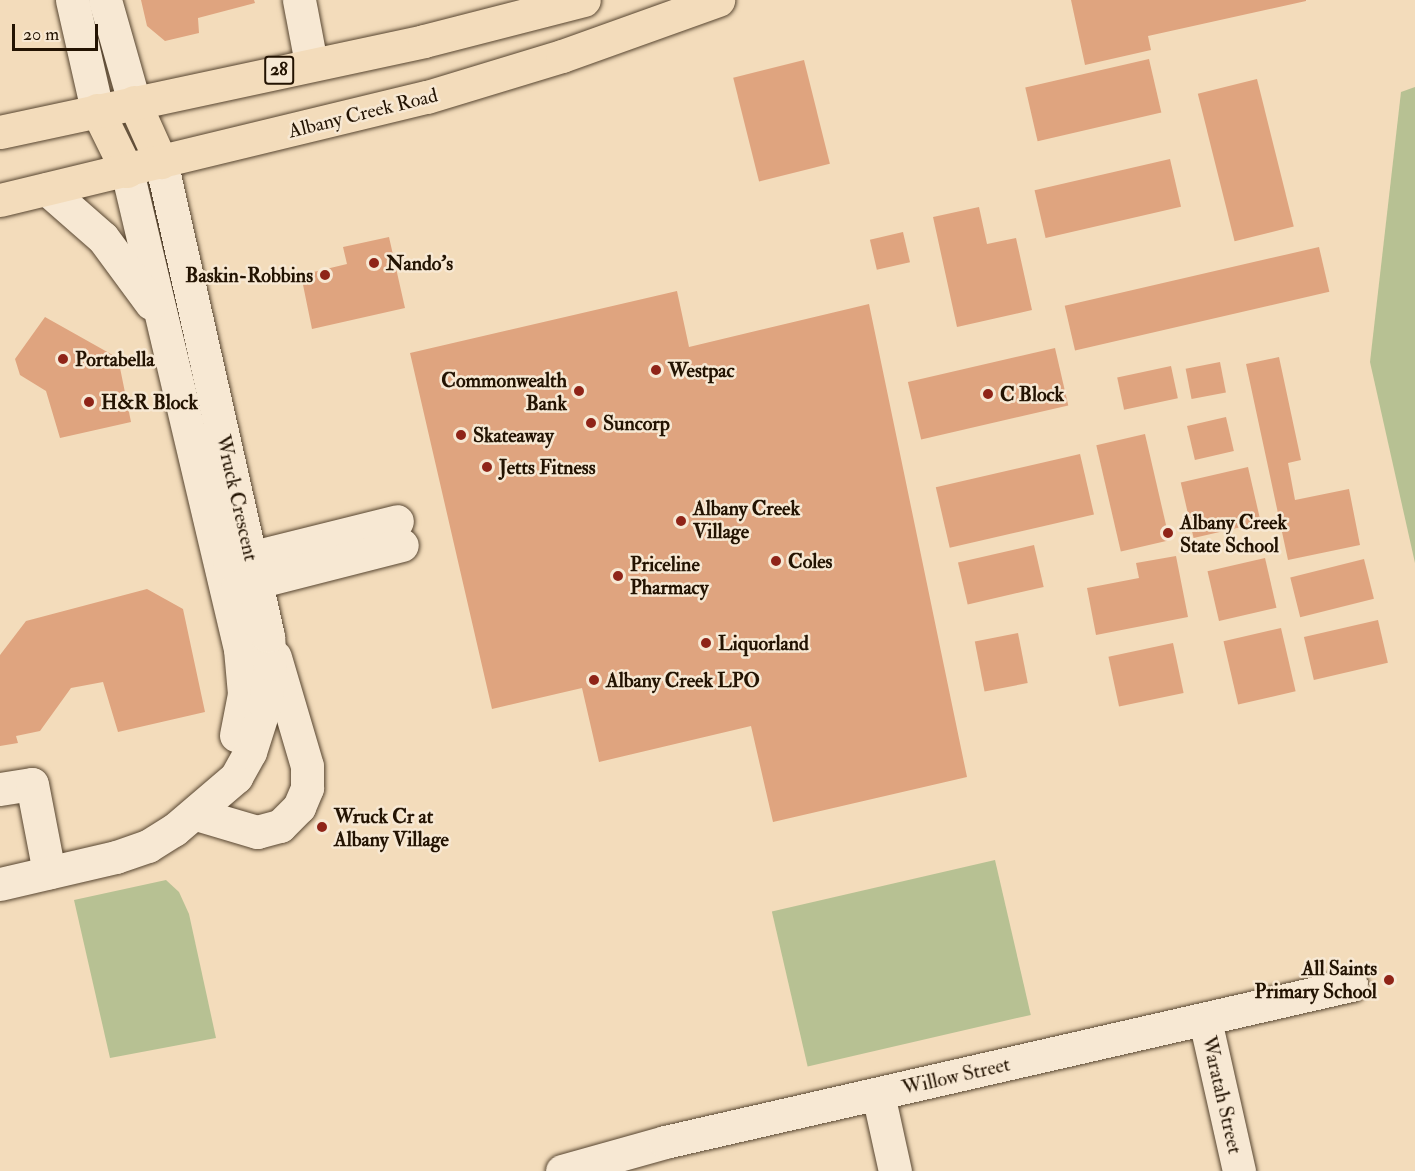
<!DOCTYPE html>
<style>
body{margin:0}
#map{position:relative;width:1415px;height:1171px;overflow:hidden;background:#f3dcbb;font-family:"IM FELL Double Pica",serif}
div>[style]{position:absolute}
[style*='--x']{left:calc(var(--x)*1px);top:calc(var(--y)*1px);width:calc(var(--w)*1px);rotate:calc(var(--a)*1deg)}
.green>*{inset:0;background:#b7c193;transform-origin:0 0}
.building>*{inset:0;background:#dfa47f;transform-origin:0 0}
.roads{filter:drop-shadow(0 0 2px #574530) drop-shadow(0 0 2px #574530)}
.minor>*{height:33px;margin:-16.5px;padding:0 16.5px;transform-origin:16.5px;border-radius:16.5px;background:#f7e8d3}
.major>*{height:33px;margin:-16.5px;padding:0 16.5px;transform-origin:16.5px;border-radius:16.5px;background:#f3dcbb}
.dots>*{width:16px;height:16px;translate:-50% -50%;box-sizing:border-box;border:3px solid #f7e8d3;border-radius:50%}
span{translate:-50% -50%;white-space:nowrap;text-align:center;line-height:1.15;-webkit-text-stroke:5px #f7e8d3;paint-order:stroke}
.shield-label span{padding:2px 4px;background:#f7e8d3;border:2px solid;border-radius:4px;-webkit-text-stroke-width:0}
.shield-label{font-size:18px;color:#231302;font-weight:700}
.street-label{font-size:20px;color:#231302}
.poi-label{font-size:20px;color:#231302;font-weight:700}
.left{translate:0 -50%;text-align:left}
.right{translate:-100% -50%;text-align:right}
.scale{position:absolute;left:12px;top:24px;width:86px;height:27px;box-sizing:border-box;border:3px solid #231302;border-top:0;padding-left:8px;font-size:18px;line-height:21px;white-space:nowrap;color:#231302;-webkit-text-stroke:4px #f7e8d3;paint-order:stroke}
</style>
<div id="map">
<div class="green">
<div style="clip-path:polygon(1415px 87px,1415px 563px,1370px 362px,1401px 92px)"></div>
<div style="left:995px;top:860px;width:159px;height:229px;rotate:77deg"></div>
<div style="clip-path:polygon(166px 880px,179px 892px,189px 914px,216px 1038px,110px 1058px,74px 900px)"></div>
</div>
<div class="building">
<div style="clip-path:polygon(141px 0,254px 0,255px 3px,198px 18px,199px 33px,165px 41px,147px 26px)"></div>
<div style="clip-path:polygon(1071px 0,1306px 0,1306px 1px,1148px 36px,1151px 50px,1085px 65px)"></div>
<div style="left:1149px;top:59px;width:55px;height:127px;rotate:77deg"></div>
<div style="left:804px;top:60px;width:107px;height:73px;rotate:76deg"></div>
<div style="left:1257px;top:79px;width:152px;height:61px;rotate:76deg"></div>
<div style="left:1170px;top:159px;width:49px;height:139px;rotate:77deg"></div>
<div style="clip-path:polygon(979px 207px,987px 244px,1016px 238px,1032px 310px,957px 327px,933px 217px)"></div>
<div style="left:903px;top:232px;width:31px;height:34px;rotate:77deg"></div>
<div style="clip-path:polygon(389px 237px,405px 308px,312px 329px,301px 275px,347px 264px,343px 247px)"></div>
<div style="left:1319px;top:247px;width:46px;height:261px;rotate:77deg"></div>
<div style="clip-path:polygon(677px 291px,689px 347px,869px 304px,967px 777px,773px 822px,751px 726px,599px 762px,582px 688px,492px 709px,410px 353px)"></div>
<div style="clip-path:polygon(45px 317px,118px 358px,131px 422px,60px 438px,46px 391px,20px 375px,15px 359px)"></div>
<div style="left:1055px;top:348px;width:59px;height:151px;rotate:77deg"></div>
<div style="clip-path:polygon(1279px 357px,1301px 460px,1288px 463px,1295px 500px,1349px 489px,1360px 545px,1288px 560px,1246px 364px)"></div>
<div style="left:1220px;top:362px;width:31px;height:35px;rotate:79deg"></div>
<div style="left:1171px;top:366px;width:33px;height:55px;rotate:78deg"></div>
<div style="left:1226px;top:417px;width:35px;height:40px;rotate:77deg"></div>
<div style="left:1145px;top:434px;width:109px;height:50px;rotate:77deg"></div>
<div style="left:1080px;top:454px;width:62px;height:148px;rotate:77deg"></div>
<div style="left:1248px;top:467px;width:57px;height:69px;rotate:77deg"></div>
<div style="left:1034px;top:545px;width:43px;height:78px;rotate:77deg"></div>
<div style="clip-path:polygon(1176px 556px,1188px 617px,1096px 635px,1087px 588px,1139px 578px,1136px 563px)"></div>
<div style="left:1265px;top:558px;width:51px;height:59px;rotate:77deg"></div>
<div style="left:1364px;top:559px;width:41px;height:76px;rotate:76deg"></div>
<div style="clip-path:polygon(147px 589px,183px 609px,205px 712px,118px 732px,103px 682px,71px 688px,40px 731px,16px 736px,18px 743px,0 746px,0 655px,26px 621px)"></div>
<div style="left:1378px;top:620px;width:44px;height:76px;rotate:77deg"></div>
<div style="left:1281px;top:628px;width:65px;height:59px;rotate:77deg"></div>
<div style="left:1018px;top:633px;width:51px;height:44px;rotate:79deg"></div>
<div style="left:1173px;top:643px;width:51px;height:66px;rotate:78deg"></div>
</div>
<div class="roads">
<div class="minor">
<div style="--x:72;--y:0;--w:113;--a:77.2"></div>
<div style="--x:105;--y:0;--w:106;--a:74.1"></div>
<div style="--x:299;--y:0;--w:64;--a:79.2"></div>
<div style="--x:127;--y:171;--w:491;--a:76.7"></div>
<div style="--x:240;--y:649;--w:45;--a:84.9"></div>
<div style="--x:244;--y:694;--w:42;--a:101"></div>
<div style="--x:47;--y:189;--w:74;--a:41.2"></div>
<div style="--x:103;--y:238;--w:81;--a:53.6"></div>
<div style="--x:229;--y:563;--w:173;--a:-14"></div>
<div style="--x:237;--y:587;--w:170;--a:-14.3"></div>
<div style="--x:0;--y:789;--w:32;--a:-9"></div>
<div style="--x:32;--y:784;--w:90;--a:79.1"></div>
<div style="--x:196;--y:814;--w:64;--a:16.4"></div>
<div style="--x:257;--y:832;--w:24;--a:-15"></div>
<div style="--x:280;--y:826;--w:27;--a:-45"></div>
<div style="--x:299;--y:807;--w:21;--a:-67"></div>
<div style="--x:307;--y:788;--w:22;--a:-90"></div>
<div style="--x:307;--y:766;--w:114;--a:-106.4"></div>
<div style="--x:0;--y:884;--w:119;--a:-13.1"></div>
<div style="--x:116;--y:857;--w:34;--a:-19"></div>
<div style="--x:148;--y:846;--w:31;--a:-32"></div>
<div style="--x:174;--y:830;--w:82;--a:-40.5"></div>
<div style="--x:236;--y:777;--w:29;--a:-61"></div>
<div style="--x:250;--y:752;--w:49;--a:-72.3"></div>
<div style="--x:265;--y:705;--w:41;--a:-83"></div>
<div style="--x:270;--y:664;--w:28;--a:-94"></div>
<div style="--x:268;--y:636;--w:486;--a:-102.7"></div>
<div style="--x:1205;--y:1020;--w:155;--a:77.3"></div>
<div style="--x:878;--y:1094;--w:79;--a:77.6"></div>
<div style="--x:562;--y:1171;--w:107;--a:-15.7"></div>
<div style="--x:665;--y:1142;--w:704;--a:-12.89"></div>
</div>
<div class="major">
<div style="--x:134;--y:102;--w:66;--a:65.8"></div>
<div style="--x:97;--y:110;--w:68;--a:63.8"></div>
<div style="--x:0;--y:132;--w:434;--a:-12.1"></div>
<div style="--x:424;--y:41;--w:165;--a:-14.4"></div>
<div style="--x:0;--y:200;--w:439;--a:-13.6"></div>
<div style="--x:427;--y:97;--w:141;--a:-16.9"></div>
<div style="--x:562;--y:56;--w:166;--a:-19.7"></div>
</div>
</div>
<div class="dots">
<div style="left:374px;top:263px;background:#8f2418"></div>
<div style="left:325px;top:275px;background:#8f2418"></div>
<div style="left:63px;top:359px;background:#8f2418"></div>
<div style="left:656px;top:370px;background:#8f2418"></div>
<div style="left:579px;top:391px;background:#8f2418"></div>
<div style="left:988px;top:394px;background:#8f2418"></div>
<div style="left:89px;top:402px;background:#8f2418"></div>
<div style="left:591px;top:423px;background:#8f2418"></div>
<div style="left:461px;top:435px;background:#8f2418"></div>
<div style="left:487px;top:467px;background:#8f2418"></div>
<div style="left:681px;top:521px;background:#8f2418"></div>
<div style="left:1168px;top:533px;background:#8f2418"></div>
<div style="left:776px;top:561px;background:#8f2418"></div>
<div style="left:618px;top:576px;background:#8f2418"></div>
<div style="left:706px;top:643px;background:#8f2418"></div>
<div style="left:594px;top:680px;background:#8f2418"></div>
<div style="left:322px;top:827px;background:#8f2418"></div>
<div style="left:1389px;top:980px;background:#8f2418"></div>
</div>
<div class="shield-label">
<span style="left:279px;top:70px">28</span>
</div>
<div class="street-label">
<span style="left:363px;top:113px;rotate:-14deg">Albany Creek Road</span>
<span style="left:237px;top:498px;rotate:77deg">Wruck Crescent</span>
<span style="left:956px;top:1076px;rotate:-13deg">Willow Street</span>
<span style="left:1222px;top:1095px;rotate:77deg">Waratah Street</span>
</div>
<div class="poi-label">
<span class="left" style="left:386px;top:263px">Nando's</span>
<span class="right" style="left:313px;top:275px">Baskin-Robbins</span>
<span class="left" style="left:75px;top:359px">Portabella</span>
<span class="left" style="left:668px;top:370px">Westpac</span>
<span class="right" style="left:567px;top:392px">Commonwealth<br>Bank</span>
<span class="left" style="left:1000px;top:394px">C Block</span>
<span class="left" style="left:101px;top:402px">H&amp;R Block</span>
<span class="left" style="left:603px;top:423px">Suncorp</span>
<span class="left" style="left:473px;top:435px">Skateaway</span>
<span class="left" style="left:499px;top:467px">Jetts Fitness</span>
<span class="left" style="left:693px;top:520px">Albany Creek<br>Village</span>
<span class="left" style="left:1180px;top:534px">Albany Creek<br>State School</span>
<span class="left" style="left:788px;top:561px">Coles</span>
<span class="left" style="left:630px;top:576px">Priceline<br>Pharmacy</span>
<span class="left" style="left:718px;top:643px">Liquorland</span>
<span class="left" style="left:606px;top:680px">Albany Creek LPO</span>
<span class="left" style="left:334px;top:828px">Wruck Cr at<br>Albany Village</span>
<span class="right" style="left:1377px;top:980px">All Saints<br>Primary School</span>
</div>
<div class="scale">20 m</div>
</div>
